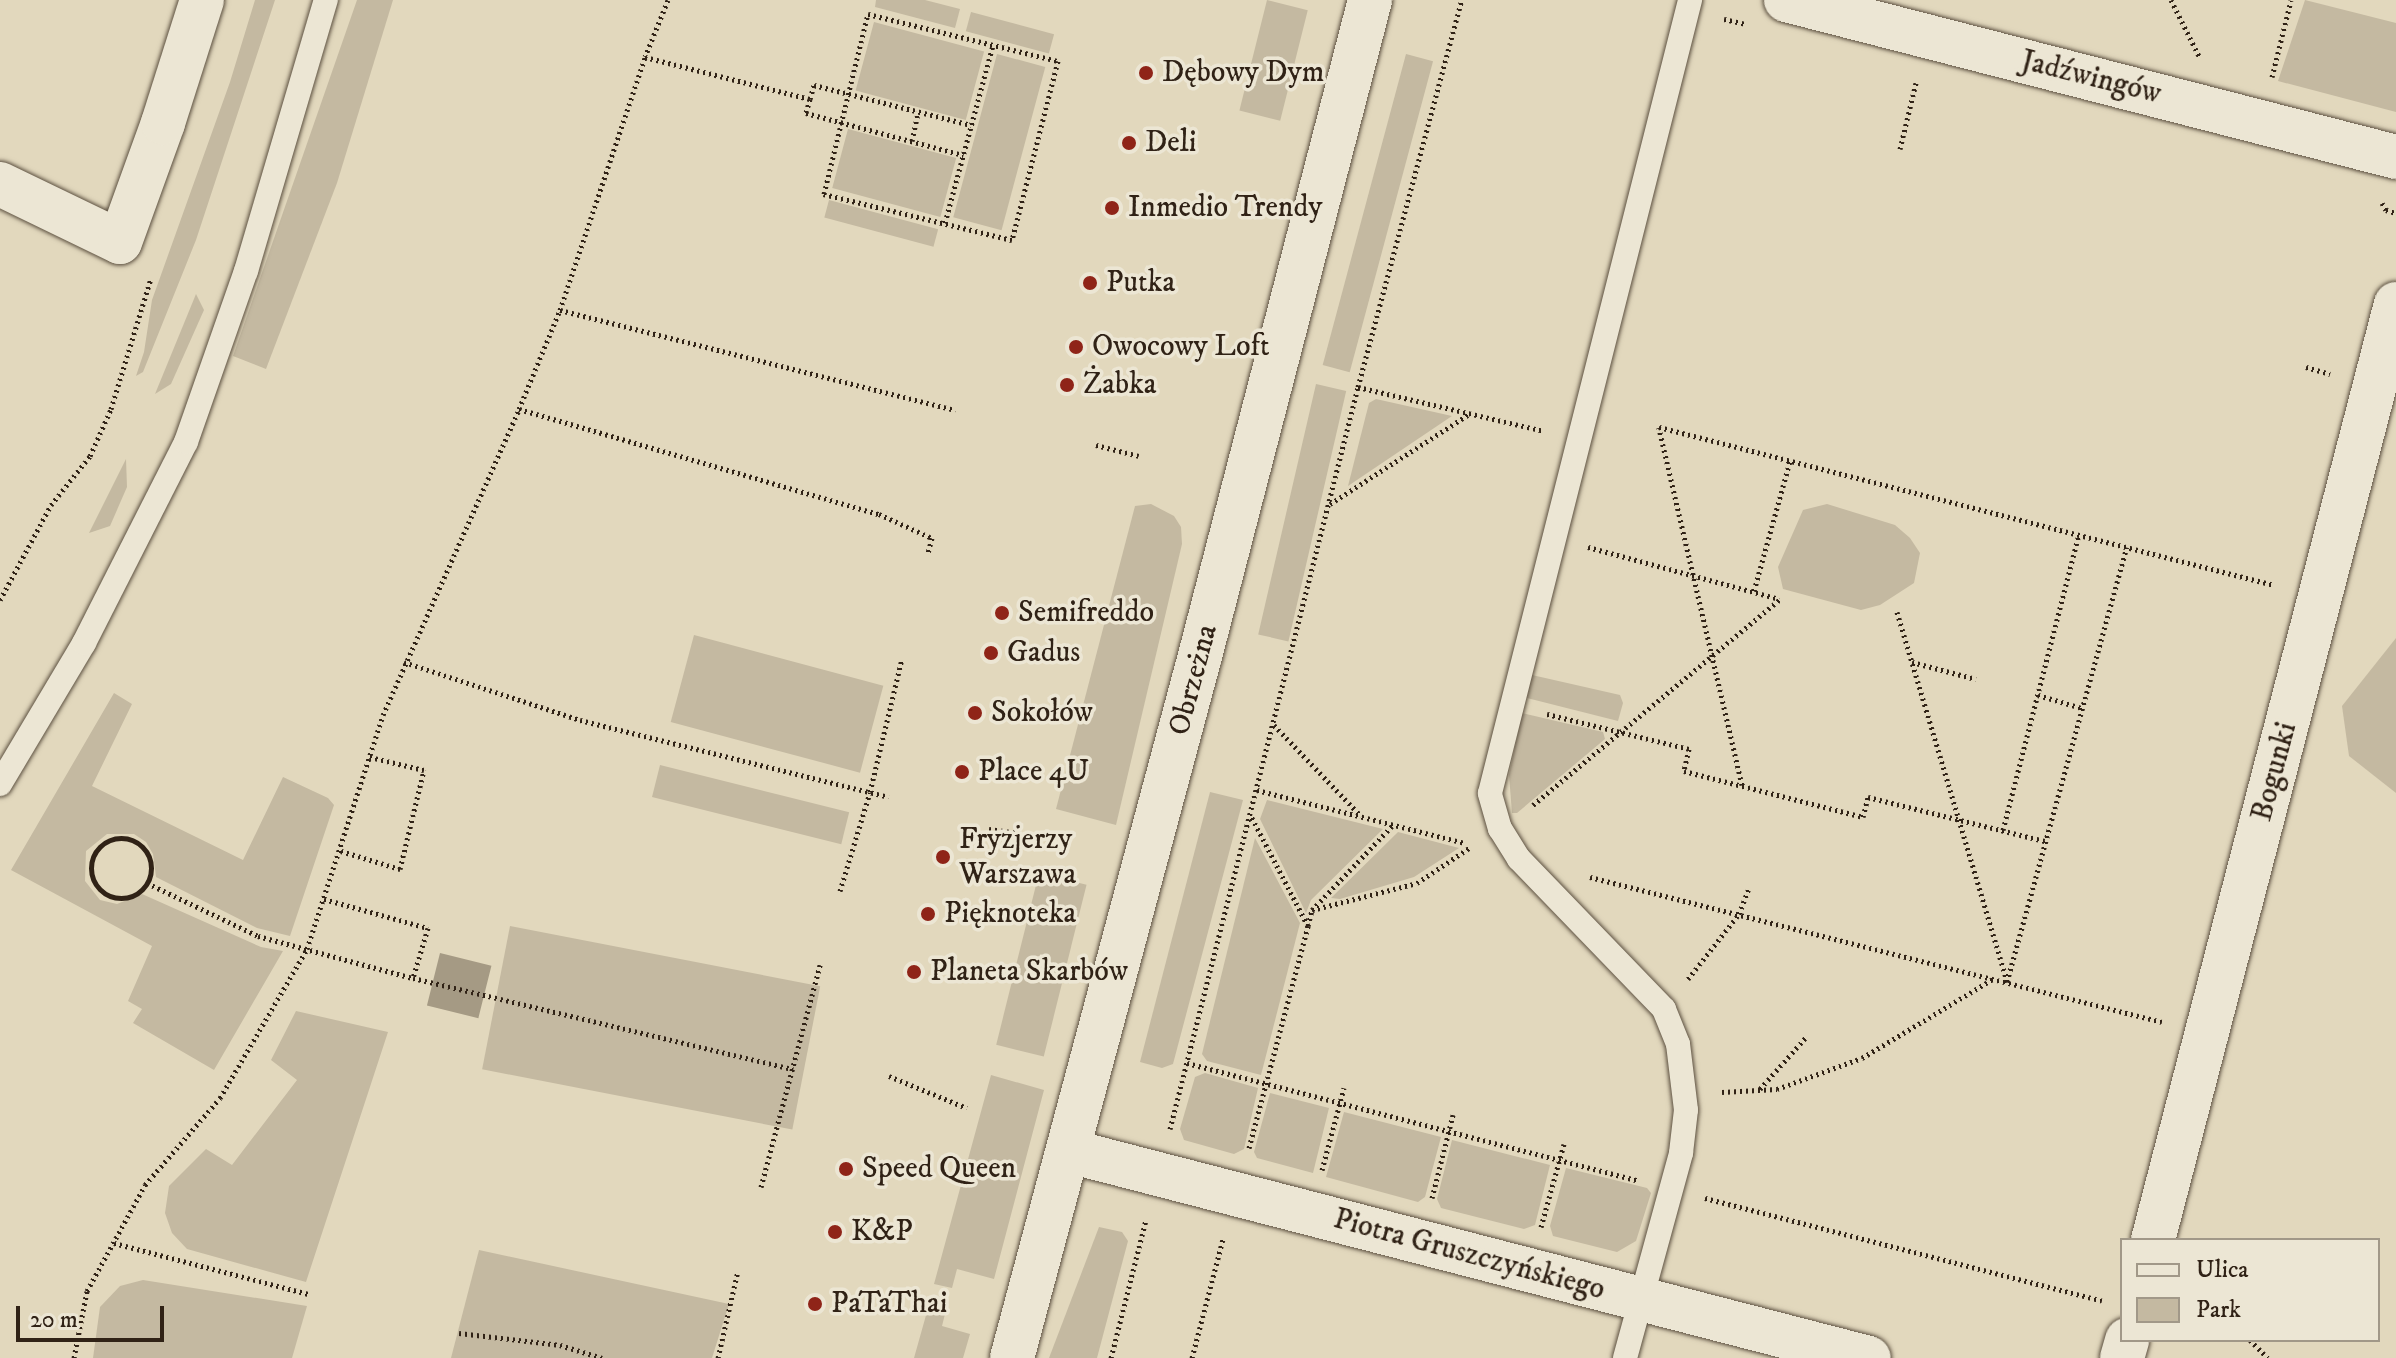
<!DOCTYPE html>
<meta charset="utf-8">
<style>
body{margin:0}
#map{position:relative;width:2396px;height:1358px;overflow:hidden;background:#e2d8bd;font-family:"IM FELL DW Pica",serif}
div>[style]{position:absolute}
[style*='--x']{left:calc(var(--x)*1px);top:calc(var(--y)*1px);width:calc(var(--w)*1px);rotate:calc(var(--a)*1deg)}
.green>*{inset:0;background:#c4b9a1;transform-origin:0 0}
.water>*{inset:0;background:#a59a84;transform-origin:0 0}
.path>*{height:5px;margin-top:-2.5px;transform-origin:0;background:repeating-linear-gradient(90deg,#302216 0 2px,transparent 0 6px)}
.path>.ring{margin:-2.5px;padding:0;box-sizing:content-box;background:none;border:5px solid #302216;border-radius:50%}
.roads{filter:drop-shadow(0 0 2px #5c5040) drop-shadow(0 0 2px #5c5040)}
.lane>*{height:24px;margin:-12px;padding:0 12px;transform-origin:12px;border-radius:12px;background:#ece6d4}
.street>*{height:44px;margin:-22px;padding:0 22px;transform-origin:22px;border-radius:22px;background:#ece6d4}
.secondary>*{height:44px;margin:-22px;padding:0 22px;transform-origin:22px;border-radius:22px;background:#ece6d4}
.dots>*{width:22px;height:22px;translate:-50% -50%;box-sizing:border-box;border:4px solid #ece6d4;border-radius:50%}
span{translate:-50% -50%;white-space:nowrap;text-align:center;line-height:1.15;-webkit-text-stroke:7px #ece6d4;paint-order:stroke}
.poi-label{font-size:30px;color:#302216}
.left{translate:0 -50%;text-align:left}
.street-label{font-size:30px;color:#302216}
.legend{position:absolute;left:2120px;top:1238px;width:260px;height:104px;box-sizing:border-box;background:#ece6d4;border:2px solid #a19888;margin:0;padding:10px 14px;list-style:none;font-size:24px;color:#302216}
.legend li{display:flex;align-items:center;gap:16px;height:40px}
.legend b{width:40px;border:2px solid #a19888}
.scale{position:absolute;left:16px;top:1306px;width:148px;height:36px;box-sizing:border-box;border:4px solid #302216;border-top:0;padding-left:10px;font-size:24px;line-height:28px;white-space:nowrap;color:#302216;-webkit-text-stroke:6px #ece6d4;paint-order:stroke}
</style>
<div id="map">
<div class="green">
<div style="clip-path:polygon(255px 0,275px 0,196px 240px,143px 372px,136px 376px,144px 352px,152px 300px,230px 82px)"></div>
<div style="clip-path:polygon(357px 0,393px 0,337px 183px,266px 369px,233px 356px)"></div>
<div style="clip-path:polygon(876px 0,925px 0,960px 9px,955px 28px,875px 7px)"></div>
<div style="left:1267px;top:0;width:42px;height:114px;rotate:14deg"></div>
<div style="clip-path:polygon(2305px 0,2396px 23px,2396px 112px,2278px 81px)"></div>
<div style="left:971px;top:12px;width:86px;height:20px;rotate:15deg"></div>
<div style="left:874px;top:22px;width:114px;height:71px;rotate:15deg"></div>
<div style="left:997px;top:54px;width:50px;height:169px;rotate:15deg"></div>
<div style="left:1406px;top:54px;width:28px;height:322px;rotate:15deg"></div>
<div style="left:848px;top:129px;width:112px;height:61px;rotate:15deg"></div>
<div style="left:829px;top:200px;width:113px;height:18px;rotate:15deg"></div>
<div style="clip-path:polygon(196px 294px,204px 310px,171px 384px,155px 394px)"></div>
<div style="left:1316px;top:384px;width:31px;height:257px;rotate:13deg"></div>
<div style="clip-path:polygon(1376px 399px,1452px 416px,1348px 486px,1369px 403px)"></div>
<div style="clip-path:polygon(126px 459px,127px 487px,110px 526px,89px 533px)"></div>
<div style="clip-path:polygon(1151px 504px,1174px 516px,1181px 527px,1182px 544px,1116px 825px,1056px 809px,1135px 506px)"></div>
<div style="clip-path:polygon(1827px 504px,1895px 525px,1910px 538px,1920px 553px,1914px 583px,1880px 605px,1861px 610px,1783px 589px,1778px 567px,1803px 510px)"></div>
<div style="left:694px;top:635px;width:196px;height:90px;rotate:15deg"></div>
<div style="clip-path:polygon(2396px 638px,2396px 793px,2349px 756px,2342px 706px)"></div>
<div style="clip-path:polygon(1532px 675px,1620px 695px,1623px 703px,1618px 721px,1527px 698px)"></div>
<div style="clip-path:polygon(114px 693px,132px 704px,92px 786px,243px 860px,283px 777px,328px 798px,334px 805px,290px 936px,257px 928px,156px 877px,153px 854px,146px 842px,134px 834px,107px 834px,86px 851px,85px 881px,100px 900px,117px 904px,142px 894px,261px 947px,283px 951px,214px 1070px,133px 1023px,142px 1009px,128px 1001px,152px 946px,11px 870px)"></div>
<div style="clip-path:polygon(1522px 713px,1603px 732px,1605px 739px,1517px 813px,1512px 813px,1509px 775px)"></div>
<div style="left:660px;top:765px;width:195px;height:33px;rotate:14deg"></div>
<div style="clip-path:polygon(1210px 792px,1243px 800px,1173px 1064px,1162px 1068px,1140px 1062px)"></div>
<div style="clip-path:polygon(1267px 800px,1383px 829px,1311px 900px,1306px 913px,1260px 819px)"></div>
<div style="clip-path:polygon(1398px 832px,1459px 848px,1414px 877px,1340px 899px,1331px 898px)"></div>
<div style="clip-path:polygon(1255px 838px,1300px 923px,1261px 1075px,1207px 1061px,1202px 1054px)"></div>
<div style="left:1039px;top:873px;width:49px;height:177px;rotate:14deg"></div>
<div style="left:510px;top:926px;width:316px;height:146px;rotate:11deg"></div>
<div style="clip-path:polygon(296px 1011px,388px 1032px,306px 1282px,187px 1249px,172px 1233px,165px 1213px,169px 1186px,206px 1149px,232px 1165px,297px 1080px,271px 1060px)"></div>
<div style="clip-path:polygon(1205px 1073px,1258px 1088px,1244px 1149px,1234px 1154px,1184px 1140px,1180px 1129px,1195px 1077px)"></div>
<div style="clip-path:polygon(991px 1075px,1044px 1090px,994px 1279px,957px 1269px,952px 1288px,934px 1284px)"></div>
<div style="clip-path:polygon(1270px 1093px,1329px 1108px,1313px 1173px,1257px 1158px,1254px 1152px)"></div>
<div style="clip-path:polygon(1344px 1112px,1441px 1137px,1425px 1197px,1418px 1202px,1326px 1177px)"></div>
<div style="clip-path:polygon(1452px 1140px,1550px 1165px,1535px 1225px,1524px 1229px,1441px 1208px,1437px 1199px)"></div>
<div style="clip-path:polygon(1566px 1168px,1647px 1188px,1651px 1193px,1636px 1241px,1617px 1252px,1553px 1236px,1550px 1226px)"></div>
<div style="clip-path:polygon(1099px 1227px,1122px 1232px,1128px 1241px,1097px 1358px,1049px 1358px)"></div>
<div style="clip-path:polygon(479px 1250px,729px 1304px,712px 1358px,451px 1358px)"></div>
<div style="clip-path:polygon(143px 1280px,307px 1306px,292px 1358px,93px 1358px,100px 1307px,120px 1286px)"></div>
<div style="clip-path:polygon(930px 1301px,947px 1306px,942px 1326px,970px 1334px,963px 1358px,914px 1358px)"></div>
</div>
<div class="water">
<div style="left:440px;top:953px;width:53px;height:54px;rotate:14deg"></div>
</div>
<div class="path">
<div style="--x:668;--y:0;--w:61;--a:112"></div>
<div style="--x:645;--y:57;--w:170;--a:14.3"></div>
<div style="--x:810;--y:99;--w:15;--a:-74"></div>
<div style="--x:814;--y:85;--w:162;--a:14.3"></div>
<div style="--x:2171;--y:0;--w:65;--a:63.4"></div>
<div style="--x:868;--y:14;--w:196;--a:13.9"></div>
<div style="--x:1058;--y:61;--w:185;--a:104.4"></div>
<div style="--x:1012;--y:240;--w:194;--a:-166.3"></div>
<div style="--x:824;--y:194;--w:185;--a:-76.3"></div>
<div style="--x:1724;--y:19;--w:23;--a:13"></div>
<div style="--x:2272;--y:77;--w:79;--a:-76.1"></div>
<div style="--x:810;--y:99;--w:15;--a:106"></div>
<div style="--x:806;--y:113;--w:163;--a:15"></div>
<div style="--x:912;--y:141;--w:30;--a:-78"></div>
<div style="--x:1900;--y:149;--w:68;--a:-76.4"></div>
<div style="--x:2382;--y:203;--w:8;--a:60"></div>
<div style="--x:2386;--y:210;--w:10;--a:17"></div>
<div style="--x:945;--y:223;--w:184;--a:-74.9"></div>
<div style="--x:560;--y:310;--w:267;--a:-71.4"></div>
<div style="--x:2306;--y:367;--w:25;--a:16"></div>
<div style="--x:1358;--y:387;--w:191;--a:13.3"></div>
<div style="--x:519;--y:409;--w:107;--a:-67.5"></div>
<div style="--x:560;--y:310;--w:408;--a:14.2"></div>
<div style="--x:1096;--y:445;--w:44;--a:14.3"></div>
<div style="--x:1330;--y:504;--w:166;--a:-32.9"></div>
<div style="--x:1588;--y:547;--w:198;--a:15.2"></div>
<div style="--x:1754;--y:591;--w:135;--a:-74.5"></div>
<div style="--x:0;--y:600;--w:108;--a:-61.8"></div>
<div style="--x:51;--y:505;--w:63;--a:-51.5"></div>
<div style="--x:90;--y:456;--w:51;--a:-65.9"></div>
<div style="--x:111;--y:409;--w:137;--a:-73"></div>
<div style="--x:1897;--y:612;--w:386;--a:73.4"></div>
<div style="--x:404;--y:662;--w:185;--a:18.2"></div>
<div style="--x:580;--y:720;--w:318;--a:14"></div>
<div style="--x:1912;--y:662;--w:66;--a:14.9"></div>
<div style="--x:2038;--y:695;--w:46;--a:16.5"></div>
<div style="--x:1547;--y:714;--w:146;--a:13.8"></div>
<div style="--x:1689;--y:749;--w:23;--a:103"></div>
<div style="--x:1684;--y:771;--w:185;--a:14.4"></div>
<div style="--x:1863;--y:817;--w:21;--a:-76"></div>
<div style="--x:1868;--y:797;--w:182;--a:14"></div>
<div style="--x:1274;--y:725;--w:126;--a:46.3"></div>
<div style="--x:1742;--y:785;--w:367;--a:-103.1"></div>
<div style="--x:1659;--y:427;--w:635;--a:14.41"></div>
<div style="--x:1257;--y:790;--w:215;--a:14.3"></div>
<div style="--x:1533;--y:805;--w:322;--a:-39.8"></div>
<div style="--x:989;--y:829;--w:51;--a:7.8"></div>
<div style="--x:2003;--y:830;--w:305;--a:-75.6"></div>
<div class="ring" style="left:91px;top:838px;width:55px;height:55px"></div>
<div style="--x:341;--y:851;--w:62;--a:17"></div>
<div style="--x:400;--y:869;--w:102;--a:-76.4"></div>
<div style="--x:424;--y:770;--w:56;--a:-166.5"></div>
<div style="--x:1590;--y:877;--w:590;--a:14.22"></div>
<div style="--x:147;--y:883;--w:123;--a:25.5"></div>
<div style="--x:258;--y:936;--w:161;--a:15.2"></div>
<div style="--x:413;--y:978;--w:391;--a:13.5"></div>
<div style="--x:840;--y:891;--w:103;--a:-73.1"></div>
<div style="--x:870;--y:792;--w:137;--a:-76.5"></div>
<div style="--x:324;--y:899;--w:108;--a:15.6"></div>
<div style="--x:428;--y:928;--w:52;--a:106.7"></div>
<div style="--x:1312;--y:910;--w:108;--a:-14.4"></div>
<div style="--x:1417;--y:883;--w:63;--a:-33.9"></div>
<div style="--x:1308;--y:926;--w:16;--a:-76"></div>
<div style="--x:1312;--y:910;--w:116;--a:-46.4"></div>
<div style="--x:1688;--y:979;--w:83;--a:-51.9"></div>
<div style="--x:1739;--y:914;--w:28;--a:-69"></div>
<div style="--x:2007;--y:982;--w:451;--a:-74.6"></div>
<div style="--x:1187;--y:1063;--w:465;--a:14.6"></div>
<div style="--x:889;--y:1076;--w:84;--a:22.3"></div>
<div style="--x:1760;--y:1089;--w:71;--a:-48.4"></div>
<div style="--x:1722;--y:1092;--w:55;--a:-3.1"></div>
<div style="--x:1777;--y:1089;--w:90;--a:-20"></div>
<div style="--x:1862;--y:1058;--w:153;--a:-31.1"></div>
<div style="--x:1170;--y:1129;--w:765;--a:-75.78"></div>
<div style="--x:1358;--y:387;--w:401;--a:-75"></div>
<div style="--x:1249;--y:1148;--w:230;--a:-75.1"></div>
<div style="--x:1308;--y:926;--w:124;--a:-117.4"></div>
<div style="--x:1322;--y:1170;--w:85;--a:-75"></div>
<div style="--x:761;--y:1187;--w:230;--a:-75.1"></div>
<div style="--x:1432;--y:1198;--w:86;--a:-75.8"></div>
<div style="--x:1705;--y:1198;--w:410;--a:14.5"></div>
<div style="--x:1541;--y:1227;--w:86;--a:-74.5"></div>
<div style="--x:114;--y:1243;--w:202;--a:14.7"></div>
<div style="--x:459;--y:1333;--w:102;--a:6.8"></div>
<div style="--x:560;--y:1345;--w:44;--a:17.2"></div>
<div style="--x:2250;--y:1340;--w:25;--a:45"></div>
<div style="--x:74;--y:1358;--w:68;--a:-79"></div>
<div style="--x:87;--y:1291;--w:121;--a:-61.3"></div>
<div style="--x:145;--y:1185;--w:115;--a:-49.2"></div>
<div style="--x:220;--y:1098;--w:173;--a:-59.7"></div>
<div style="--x:307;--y:949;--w:246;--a:-72"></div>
<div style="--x:383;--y:715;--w:335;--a:-66"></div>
<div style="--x:519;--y:409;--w:375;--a:16.3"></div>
<div style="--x:879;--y:514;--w:58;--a:24.4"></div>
<div style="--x:932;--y:538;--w:16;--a:105"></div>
<div style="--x:718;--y:1358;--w:89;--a:-77.1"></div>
<div style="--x:1111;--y:1358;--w:142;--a:-75.8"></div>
<div style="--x:1192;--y:1358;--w:123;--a:-75.4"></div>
</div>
<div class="roads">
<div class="lane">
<div style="--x:0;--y:784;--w:164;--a:-59.2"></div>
<div style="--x:84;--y:643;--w:225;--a:-63.1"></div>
<div style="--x:186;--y:442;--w:181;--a:-70.7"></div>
<div style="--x:246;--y:271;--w:283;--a:-73.6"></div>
<div style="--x:1625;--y:1358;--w:213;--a:-74.7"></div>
<div style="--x:1681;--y:1153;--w:43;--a:-83.4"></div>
<div style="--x:1686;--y:1110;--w:66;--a:-96.9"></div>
<div style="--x:1678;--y:1044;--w:38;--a:-112"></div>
<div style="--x:1664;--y:1009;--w:209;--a:-134"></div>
<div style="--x:1519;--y:859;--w:36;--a:-122"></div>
<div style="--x:1500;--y:829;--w:37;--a:-106"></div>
<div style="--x:1490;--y:793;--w:818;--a:-75.84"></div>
</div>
<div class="street">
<div style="--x:1786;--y:0;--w:630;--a:14.43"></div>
<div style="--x:0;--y:184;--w:133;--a:25.8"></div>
<div style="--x:120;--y:242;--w:127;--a:-70.1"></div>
<div style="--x:163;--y:123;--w:129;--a:-72.4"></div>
<div style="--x:1069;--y:1151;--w:826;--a:14.51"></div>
<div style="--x:2153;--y:1240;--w:967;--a:-75.45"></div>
<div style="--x:2122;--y:1358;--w:19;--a:-74"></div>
</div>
<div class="secondary">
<div style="--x:1012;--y:1358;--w:727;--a:-75.01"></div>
<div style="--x:1200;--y:656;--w:678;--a:-75.47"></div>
</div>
</div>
<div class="dots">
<div style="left:1146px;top:73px;background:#8f2418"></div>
<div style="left:1129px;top:143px;background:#8f2418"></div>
<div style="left:1112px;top:208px;background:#8f2418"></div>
<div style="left:1090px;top:283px;background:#8f2418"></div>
<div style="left:1076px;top:347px;background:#8f2418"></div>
<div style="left:1067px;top:385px;background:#8f2418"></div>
<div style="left:1002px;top:613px;background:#8f2418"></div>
<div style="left:991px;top:653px;background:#8f2418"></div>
<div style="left:975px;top:713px;background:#8f2418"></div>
<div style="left:962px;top:772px;background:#8f2418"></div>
<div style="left:943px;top:857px;background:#8f2418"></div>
<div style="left:928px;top:914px;background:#8f2418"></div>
<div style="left:914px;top:972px;background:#8f2418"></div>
<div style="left:846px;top:1169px;background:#8f2418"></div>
<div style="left:835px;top:1232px;background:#8f2418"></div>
<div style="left:815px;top:1304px;background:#8f2418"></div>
</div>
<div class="poi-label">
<span class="left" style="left:1162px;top:73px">Dębowy Dym</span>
<span class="left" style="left:1145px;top:143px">Deli</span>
<span class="left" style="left:1128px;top:208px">Inmedio Trendy</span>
<span class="left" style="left:1106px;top:283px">Putka</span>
<span class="left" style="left:1092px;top:347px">Owocowy Loft</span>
<span class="left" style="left:1083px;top:385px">Żabka</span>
<span class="left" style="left:1018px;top:613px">Semifreddo</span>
<span class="left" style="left:1007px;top:653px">Gadus</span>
<span class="left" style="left:991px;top:713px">Sokołów</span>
<span class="left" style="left:978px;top:772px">Place 4U</span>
<span class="left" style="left:959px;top:857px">Fryzjerzy<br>Warszawa</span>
<span class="left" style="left:944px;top:914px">Pięknoteka</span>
<span class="left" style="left:930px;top:972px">Planeta Skarbów</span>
<span class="left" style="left:862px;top:1169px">Speed Queen</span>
<span class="left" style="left:851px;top:1232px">K&amp;P</span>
<span class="left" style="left:831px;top:1304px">PaTaThai</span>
</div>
<div class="street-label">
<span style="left:2091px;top:78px;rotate:14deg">Jadźwingów</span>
<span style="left:1194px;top:680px;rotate:-75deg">Obrzeżna</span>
<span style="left:2275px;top:772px;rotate:-75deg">Bogunki</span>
<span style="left:1469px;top:1255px;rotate:15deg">Piotra Gruszczyńskiego</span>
</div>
<ul class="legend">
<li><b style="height:10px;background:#ece6d4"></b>Ulica</li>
<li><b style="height:22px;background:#c4b9a1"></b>Park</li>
</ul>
<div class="scale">20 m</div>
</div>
